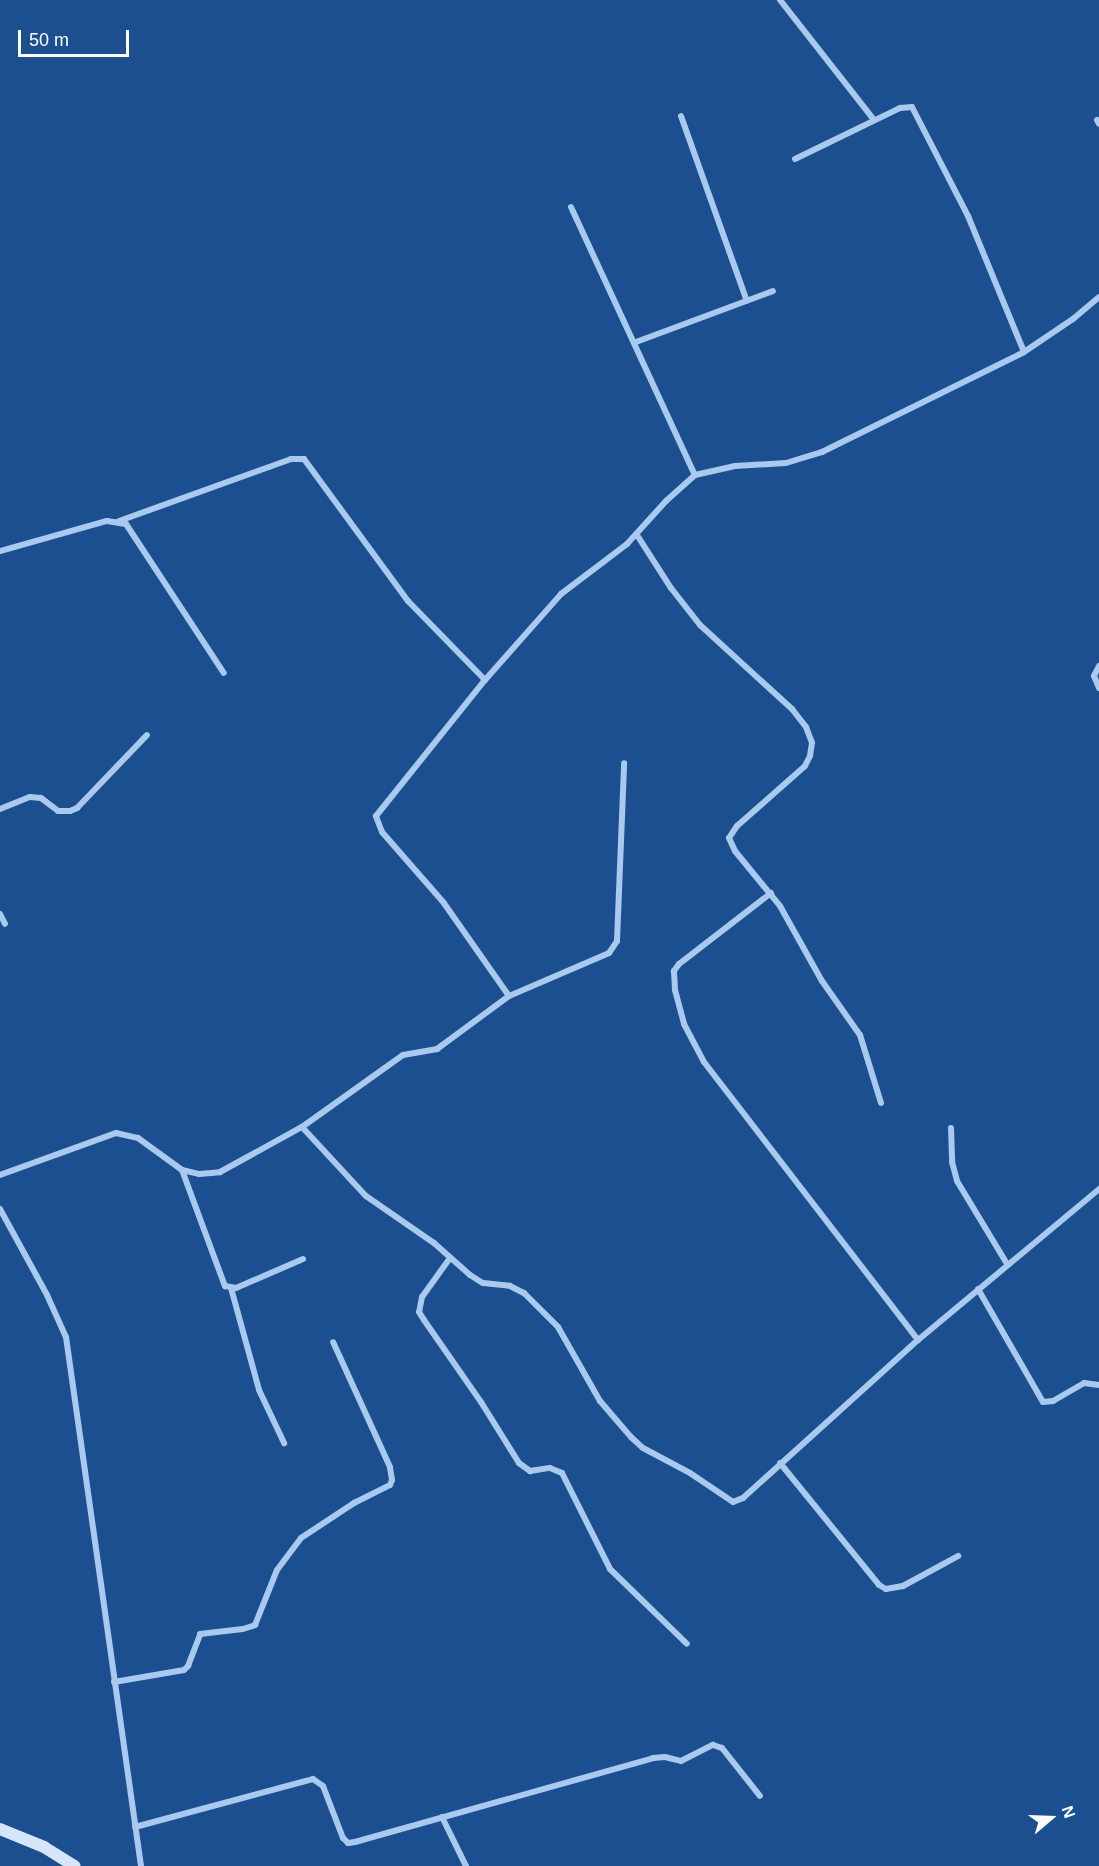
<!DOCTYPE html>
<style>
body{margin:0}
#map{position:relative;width:1099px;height:1866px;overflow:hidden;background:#1b4f8f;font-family:Helvetica,sans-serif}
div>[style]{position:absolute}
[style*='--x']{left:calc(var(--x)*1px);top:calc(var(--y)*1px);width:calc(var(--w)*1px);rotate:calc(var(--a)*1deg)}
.street>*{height:6px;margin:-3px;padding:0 3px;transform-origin:3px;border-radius:3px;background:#a9c9ee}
.secondary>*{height:12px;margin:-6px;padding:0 6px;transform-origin:6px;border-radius:6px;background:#d6e6fa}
span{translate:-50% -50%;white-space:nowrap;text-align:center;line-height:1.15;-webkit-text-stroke:5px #1b4f8f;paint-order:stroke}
.north{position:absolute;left:1021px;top:1788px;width:60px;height:60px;-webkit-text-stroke:4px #1b4f8f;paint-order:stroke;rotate:71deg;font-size:16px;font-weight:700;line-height:24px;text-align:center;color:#fff}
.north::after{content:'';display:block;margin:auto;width:21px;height:27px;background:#fff;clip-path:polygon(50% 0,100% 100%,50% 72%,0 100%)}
.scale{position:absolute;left:18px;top:30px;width:111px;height:27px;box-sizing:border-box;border:3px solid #fff;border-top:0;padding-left:8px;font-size:18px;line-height:21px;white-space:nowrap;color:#fff;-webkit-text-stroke:4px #1b4f8f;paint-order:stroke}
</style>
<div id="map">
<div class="street">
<div style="--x:780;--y:0;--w:152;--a:51.9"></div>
<div style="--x:681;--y:116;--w:196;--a:70.4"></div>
<div style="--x:1097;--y:120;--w:4;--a:63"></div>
<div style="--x:795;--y:159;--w:117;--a:-25.9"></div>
<div style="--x:900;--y:108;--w:12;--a:-5"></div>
<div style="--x:912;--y:107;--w:123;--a:62.8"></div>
<div style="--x:968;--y:216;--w:147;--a:67.6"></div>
<div style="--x:571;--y:207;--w:295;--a:65.2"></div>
<div style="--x:636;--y:342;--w:146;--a:-20.4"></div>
<div style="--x:119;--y:521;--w:183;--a:-19.8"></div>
<div style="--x:291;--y:459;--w:13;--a:0"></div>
<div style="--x:304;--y:459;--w:176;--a:53.8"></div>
<div style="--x:408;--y:601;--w:110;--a:45.7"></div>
<div style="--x:637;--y:535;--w:63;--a:57.3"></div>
<div style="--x:671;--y:588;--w:47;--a:51.9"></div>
<div style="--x:700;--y:625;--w:125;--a:42.4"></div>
<div style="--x:792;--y:709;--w:23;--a:52"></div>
<div style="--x:806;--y:727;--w:17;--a:69"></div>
<div style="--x:812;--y:743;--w:13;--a:99"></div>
<div style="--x:810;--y:756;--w:11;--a:117"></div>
<div style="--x:805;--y:766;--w:91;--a:138.6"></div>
<div style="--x:737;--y:826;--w:14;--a:124"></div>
<div style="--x:729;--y:838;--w:14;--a:65"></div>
<div style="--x:735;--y:851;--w:71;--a:50.7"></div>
<div style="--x:780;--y:906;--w:86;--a:60.8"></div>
<div style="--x:822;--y:981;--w:66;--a:54.9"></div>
<div style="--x:860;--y:1035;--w:71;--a:72.8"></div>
<div style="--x:0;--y:551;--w:111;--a:-15.7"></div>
<div style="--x:107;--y:521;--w:19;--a:9"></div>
<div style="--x:126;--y:524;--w:178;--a:56.7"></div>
<div style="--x:1099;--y:666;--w:11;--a:117"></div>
<div style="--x:1094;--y:676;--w:13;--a:67"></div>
<div style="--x:0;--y:809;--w:32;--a:-22"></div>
<div style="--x:30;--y:797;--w:11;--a:5"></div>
<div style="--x:41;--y:798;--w:21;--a:37"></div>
<div style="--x:58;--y:811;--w:12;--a:0"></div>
<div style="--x:70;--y:811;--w:8;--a:-23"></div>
<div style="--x:77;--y:808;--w:101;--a:-46.2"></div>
<div style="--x:771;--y:893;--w:116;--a:142.3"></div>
<div style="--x:679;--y:964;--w:9;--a:126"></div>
<div style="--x:674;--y:971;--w:19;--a:87"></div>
<div style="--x:675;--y:990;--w:35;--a:75"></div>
<div style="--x:684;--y:1024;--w:43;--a:62.2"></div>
<div style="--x:704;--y:1062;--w:351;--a:52.4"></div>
<div style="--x:0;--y:914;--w:11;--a:63"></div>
<div style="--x:509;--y:996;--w:113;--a:-125"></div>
<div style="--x:444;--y:903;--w:94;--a:-131.1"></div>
<div style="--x:382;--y:832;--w:17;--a:-111"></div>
<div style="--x:376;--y:816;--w:174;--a:-51.3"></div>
<div style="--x:485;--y:680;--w:115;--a:-48.5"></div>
<div style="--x:561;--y:594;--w:83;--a:-37.1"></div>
<div style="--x:627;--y:544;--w:58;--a:-47.8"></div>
<div style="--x:666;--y:501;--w:39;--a:-42"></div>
<div style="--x:695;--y:475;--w:41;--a:-12.7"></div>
<div style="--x:735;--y:466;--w:51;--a:-3.4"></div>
<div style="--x:786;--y:463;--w:38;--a:-17"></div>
<div style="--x:822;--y:452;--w:225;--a:-26.3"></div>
<div style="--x:1024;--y:352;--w:59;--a:-34"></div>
<div style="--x:1073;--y:319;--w:34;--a:-40"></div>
<div style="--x:302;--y:1127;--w:94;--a:47.2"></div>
<div style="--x:366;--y:1196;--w:83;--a:34.7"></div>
<div style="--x:434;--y:1243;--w:48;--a:41.6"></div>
<div style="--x:470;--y:1275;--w:15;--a:32"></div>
<div style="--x:483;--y:1283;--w:27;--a:6"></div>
<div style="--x:510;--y:1286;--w:16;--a:27"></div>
<div style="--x:524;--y:1293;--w:48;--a:45"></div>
<div style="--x:558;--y:1327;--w:85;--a:60.4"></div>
<div style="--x:600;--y:1401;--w:48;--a:49.3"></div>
<div style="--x:631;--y:1437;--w:16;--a:43"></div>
<div style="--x:643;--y:1448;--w:53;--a:28"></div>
<div style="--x:690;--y:1473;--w:52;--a:34"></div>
<div style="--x:733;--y:1502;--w:11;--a:-22"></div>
<div style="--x:743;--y:1498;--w:236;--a:-42.1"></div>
<div style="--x:918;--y:1340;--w:236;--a:-39.8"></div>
<div style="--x:951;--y:1128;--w:34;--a:88"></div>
<div style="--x:952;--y:1162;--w:20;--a:75"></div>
<div style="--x:957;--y:1181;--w:97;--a:58.9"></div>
<div style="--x:182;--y:1170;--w:124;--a:69.7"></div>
<div style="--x:225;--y:1286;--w:11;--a:10"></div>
<div style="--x:236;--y:1288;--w:73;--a:-23.4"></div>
<div style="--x:0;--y:1175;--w:123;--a:-19.9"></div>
<div style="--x:116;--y:1133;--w:23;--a:13"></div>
<div style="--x:138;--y:1138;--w:54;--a:36"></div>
<div style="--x:182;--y:1170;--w:17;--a:13"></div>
<div style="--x:199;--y:1174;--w:21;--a:-5"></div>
<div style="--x:220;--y:1172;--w:94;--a:-28.8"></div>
<div style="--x:302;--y:1127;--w:124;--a:-35.5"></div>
<div style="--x:403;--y:1055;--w:35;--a:-10"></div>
<div style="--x:437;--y:1049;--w:89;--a:-36.4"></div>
<div style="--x:509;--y:996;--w:109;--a:-23.3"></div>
<div style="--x:609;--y:953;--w:14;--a:-56"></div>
<div style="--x:617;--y:941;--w:178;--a:-87.7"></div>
<div style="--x:0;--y:1209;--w:98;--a:61.3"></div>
<div style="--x:47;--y:1295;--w:46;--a:65.7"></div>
<div style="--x:66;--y:1337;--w:534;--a:81.93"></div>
<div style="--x:450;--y:1258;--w:48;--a:125.7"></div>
<div style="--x:422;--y:1297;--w:15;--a:101"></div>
<div style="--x:419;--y:1312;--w:9;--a:58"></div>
<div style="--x:424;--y:1320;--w:100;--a:55.2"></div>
<div style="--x:481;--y:1402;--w:72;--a:58.1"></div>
<div style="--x:519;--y:1463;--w:14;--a:36"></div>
<div style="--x:530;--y:1471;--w:20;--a:-9"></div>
<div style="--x:550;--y:1468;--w:13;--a:23"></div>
<div style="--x:562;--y:1473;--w:107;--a:63.4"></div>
<div style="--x:610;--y:1569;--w:107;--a:44.2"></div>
<div style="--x:231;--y:1288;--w:106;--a:74.6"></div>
<div style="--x:259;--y:1390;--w:59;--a:64.7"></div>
<div style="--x:978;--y:1289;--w:130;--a:60.1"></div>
<div style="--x:1043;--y:1402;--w:10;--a:-6"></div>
<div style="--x:1053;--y:1401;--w:36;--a:-30"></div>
<div style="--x:1084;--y:1383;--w:15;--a:8"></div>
<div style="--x:780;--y:1463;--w:157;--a:50.9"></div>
<div style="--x:879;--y:1585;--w:8;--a:30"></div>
<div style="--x:886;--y:1589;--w:17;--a:-10"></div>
<div style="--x:903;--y:1586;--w:63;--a:-28.6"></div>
<div style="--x:114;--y:1682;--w:71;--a:-9.7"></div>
<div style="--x:184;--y:1670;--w:6;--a:-45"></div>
<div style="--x:188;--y:1666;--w:34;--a:-69"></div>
<div style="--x:200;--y:1634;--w:43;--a:-6.6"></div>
<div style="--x:243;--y:1629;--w:13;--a:-18"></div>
<div style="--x:255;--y:1625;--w:59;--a:-68.2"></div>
<div style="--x:277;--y:1570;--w:40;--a:-53"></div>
<div style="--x:301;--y:1538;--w:64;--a:-33.4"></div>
<div style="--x:354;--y:1503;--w:40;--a:-26.6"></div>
<div style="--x:390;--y:1485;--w:5;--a:-68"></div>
<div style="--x:392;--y:1480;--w:13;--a:-99"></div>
<div style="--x:390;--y:1467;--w:137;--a:-114.5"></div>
<div style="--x:442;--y:1817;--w:55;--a:63.9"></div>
<div style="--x:135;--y:1827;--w:184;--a:-15.1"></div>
<div style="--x:313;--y:1779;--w:12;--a:35"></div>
<div style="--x:323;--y:1786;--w:56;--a:69"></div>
<div style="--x:343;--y:1838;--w:7;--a:45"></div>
<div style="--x:348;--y:1843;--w:7;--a:-8"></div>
<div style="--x:355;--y:1842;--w:310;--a:-15.7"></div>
<div style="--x:653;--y:1758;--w:12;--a:-5"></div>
<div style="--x:665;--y:1757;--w:16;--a:14"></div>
<div style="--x:681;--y:1761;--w:36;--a:-27"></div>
<div style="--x:713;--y:1745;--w:9;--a:18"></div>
<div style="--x:722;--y:1748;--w:61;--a:51.6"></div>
</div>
<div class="secondary">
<div style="--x:0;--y:1829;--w:48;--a:22.2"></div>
<div style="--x:44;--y:1847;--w:36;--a:32"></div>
</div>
<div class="north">N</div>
<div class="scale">50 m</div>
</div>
